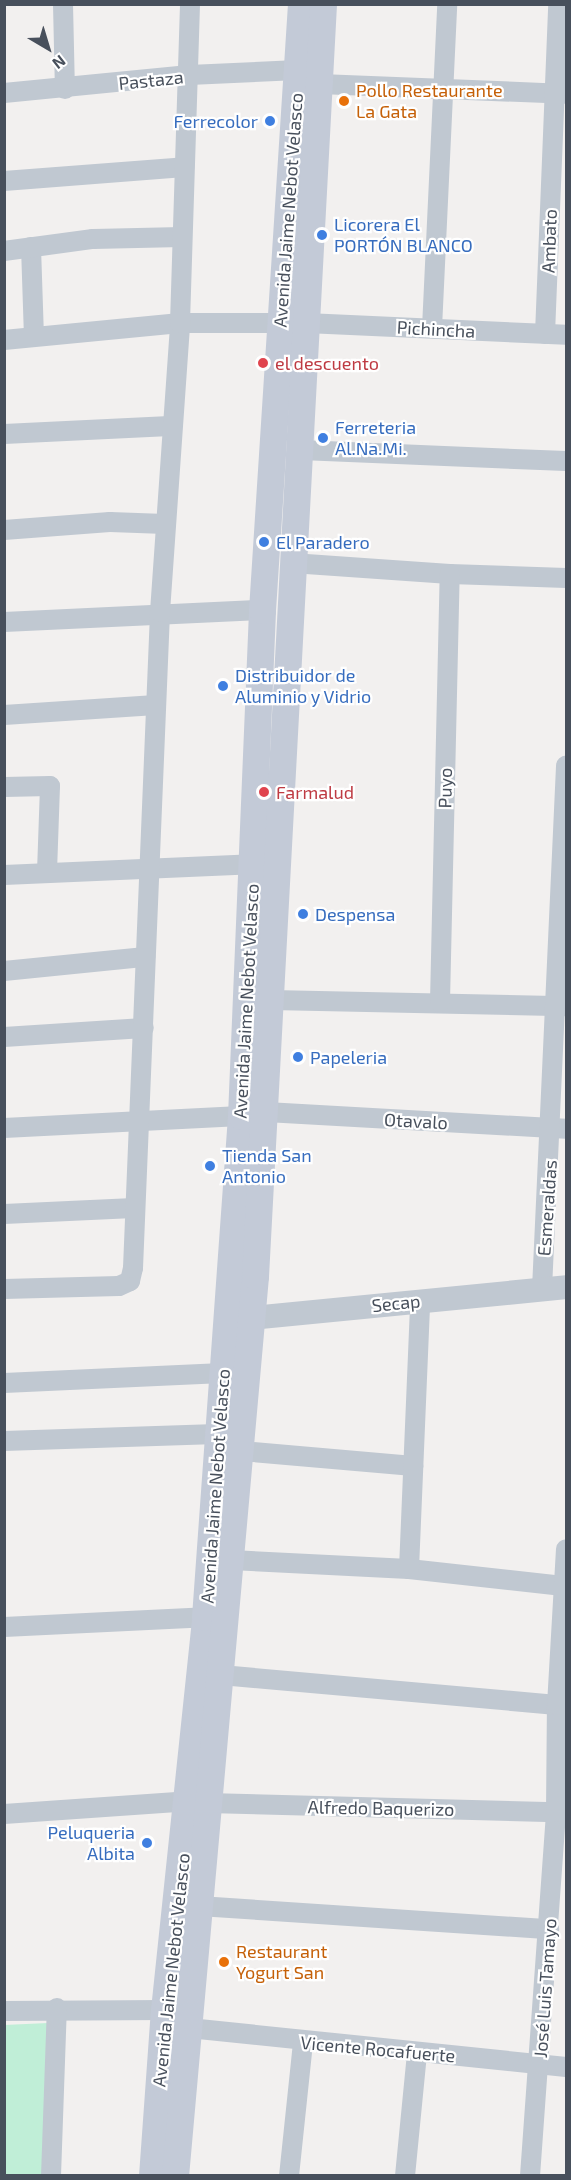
<!DOCTYPE html>
<meta charset="utf-8">
<style>
body{margin:0}
#map{position:relative;width:571px;height:2180px;overflow:hidden;background:#f2f0ef;font-family:"Exo 2",sans-serif}
div>[style]{position:absolute}
[style*='--x']{left:calc(var(--x)*1px);top:calc(var(--y)*1px);width:calc(var(--w)*1px);rotate:calc(var(--a)*1deg)}
.green>*{inset:0;background:#c0eed7}
.minor>*{height:20px;margin:-10px;padding:0 10px;transform-origin:10px;border-radius:10px;background:#c0c8d1}
.tertiary>*{height:24px;margin:-12px;padding:0 12px;transform-origin:12px;border-radius:12px;background:#c0c8d1}
.secondary>*{height:27px;margin:-13.5px;padding:0 13.5px;transform-origin:13.5px;border-radius:13.5px;background:#c3cad7}
.dots>*{width:16px;height:16px;translate:-50% -50%;box-sizing:border-box;border:3px solid #fff;border-radius:50%}
span{translate:-50% -50%;white-space:nowrap;text-align:center;line-height:1.15;-webkit-text-stroke:4.5px #fff;paint-order:stroke}
.street-label{font-size:18px;color:#48505c}
.food-label{font-size:18px;color:#c56008}
.left{translate:0 -50%;text-align:left}
.shop-label{font-size:18px;color:#366cbe}
.right{translate:-100% -50%;text-align:right}
.health-label{font-size:18px;color:#be3a42}
.frame{position:absolute;inset:0;border:6px solid #48505c;pointer-events:none}
.north{position:absolute;left:18px;top:18px;width:60px;height:60px;-webkit-text-stroke:4px #fff;paint-order:stroke;rotate:142deg;font-size:16px;font-weight:700;line-height:24px;text-align:center;color:#48505c}
.north::after{content:'';display:block;margin:auto;width:21px;height:27px;background:#48505c;clip-path:polygon(50% 0,100% 100%,50% 72%,0 100%)}
</style>
<div id="map">
<div class="green">
<div style="clip-path:polygon(48px 2023px,42px 2175px,5px 2175px,4px 2025px)"></div>
</div>
<div class="minor">
<div style="--x:63;--y:4;--w:85;--a:88.7"></div>
<div style="--x:320;--y:84;--w:246;--a:2.3"></div>
<div style="--x:4;--y:93;--w:186;--a:-5.6"></div>
<div style="--x:189;--y:75;--w:109;--a:-2.6"></div>
<div style="--x:4;--y:181;--w:181;--a:-4.4"></div>
<div style="--x:31;--y:247;--w:89;--a:88.1"></div>
<div style="--x:4;--y:251;--w:90;--a:-7.7"></div>
<div style="--x:93;--y:239;--w:89;--a:-1.3"></div>
<div style="--x:432;--y:328;--w:324;--a:-87.3"></div>
<div style="--x:545;--y:334;--w:330;--a:-87.7"></div>
<div style="--x:4;--y:340;--w:177;--a:-5.5"></div>
<div style="--x:180;--y:323;--w:126;--a:0"></div>
<div style="--x:306;--y:323;--w:260;--a:2.6"></div>
<div style="--x:4;--y:434;--w:166;--a:-2.8"></div>
<div style="--x:301;--y:450;--w:265;--a:2.4"></div>
<div style="--x:4;--y:530;--w:106;--a:-4.3"></div>
<div style="--x:110;--y:522;--w:55;--a:2.1"></div>
<div style="--x:292;--y:563;--w:158;--a:4"></div>
<div style="--x:450;--y:574;--w:116;--a:2"></div>
<div style="--x:4;--y:622;--w:258;--a:-2.7"></div>
<div style="--x:4;--y:715;--w:152;--a:-3.8"></div>
<div style="--x:4;--y:787;--w:46;--a:-1.2"></div>
<div style="--x:50;--y:786;--w:86;--a:92"></div>
<div style="--x:4;--y:875;--w:248;--a:-2.5"></div>
<div style="--x:4;--y:971;--w:142;--a:-5.7"></div>
<div style="--x:271;--y:1000;--w:295;--a:1.2"></div>
<div style="--x:440;--y:1002;--w:428;--a:-88.7"></div>
<div style="--x:4;--y:1037;--w:140;--a:-3.7"></div>
<div style="--x:266;--y:1112;--w:300;--a:3.2"></div>
<div style="--x:4;--y:1128;--w:237;--a:-2.9"></div>
<div style="--x:4;--y:1214;--w:130;--a:-2.6"></div>
<div style="--x:4;--y:1289;--w:115;--a:-1.5"></div>
<div style="--x:119;--y:1286;--w:12;--a:-24"></div>
<div style="--x:130;--y:1281;--w:13;--a:-77"></div>
<div style="--x:133;--y:1268;--w:657;--a:-87.64"></div>
<div style="--x:160;--y:612;--w:290;--a:-86"></div>
<div style="--x:180;--y:323;--w:319;--a:-88.2"></div>
<div style="--x:542;--y:1289;--w:524;--a:-87.37"></div>
<div style="--x:4;--y:1383;--w:219;--a:-2.6"></div>
<div style="--x:4;--y:1441;--w:213;--a:-1.9"></div>
<div style="--x:241;--y:1451;--w:173;--a:5"></div>
<div style="--x:231;--y:1560;--w:178;--a:2.9"></div>
<div style="--x:409;--y:1569;--w:155;--a:6.3"></div>
<div style="--x:409;--y:1569;--w:268;--a:-87.6"></div>
<div style="--x:4;--y:1627;--w:201;--a:-2.8"></div>
<div style="--x:221;--y:1675;--w:337;--a:5.1"></div>
<div style="--x:207;--y:1803;--w:349;--a:1.5"></div>
<div style="--x:4;--y:1814;--w:184;--a:-4"></div>
<div style="--x:199;--y:1906;--w:351;--a:3.8"></div>
<div style="--x:4;--y:2011;--w:160;--a:-0.4"></div>
<div style="--x:189;--y:2028;--w:379;--a:5.9"></div>
<div style="--x:51;--y:2176;--w:168;--a:-88"></div>
<div style="--x:289;--y:2176;--w:135;--a:-84"></div>
<div style="--x:405;--y:2176;--w:124;--a:-84.4"></div>
<div style="--x:530;--y:2176;--w:365;--a:-85.9"></div>
<div style="--x:556;--y:1812;--w:107;--a:-89.5"></div>
<div style="--x:557;--y:1705;--w:156;--a:-86.7"></div>
</div>
<div class="tertiary">
<div style="--x:235;--y:1316;--w:17;--a:7"></div>
<div style="--x:252;--y:1318;--w:316;--a:-5.6"></div>
</div>
<div class="secondary">
<div style="--x:152;--y:2176;--w:166;--a:-85.9"></div>
<div style="--x:164;--y:2010;--w:395;--a:-84"></div>
<div style="--x:205;--y:1617;--w:502;--a:-85.89"></div>
<div style="--x:241;--y:1116;--w:506;--a:-87.62"></div>
<div style="--x:262;--y:610;--w:607;--a:-86.32"></div>
<div style="--x:175;--y:2176;--w:904;--a:-84.92"></div>
<div style="--x:255;--y:1276;--w:1274;--a:-86.94"></div>
</div>
<div class="dots">
<div style="left:344px;top:101px;background:#e8710a"></div>
<div style="left:270px;top:121px;background:#3f7fe0"></div>
<div style="left:322px;top:235px;background:#3f7fe0"></div>
<div style="left:263px;top:363px;background:#e0444e"></div>
<div style="left:323px;top:438px;background:#3f7fe0"></div>
<div style="left:264px;top:542px;background:#3f7fe0"></div>
<div style="left:223px;top:686px;background:#3f7fe0"></div>
<div style="left:264px;top:792px;background:#e0444e"></div>
<div style="left:303px;top:914px;background:#3f7fe0"></div>
<div style="left:298px;top:1057px;background:#3f7fe0"></div>
<div style="left:210px;top:1166px;background:#3f7fe0"></div>
<div style="left:147px;top:1843px;background:#3f7fe0"></div>
<div style="left:224px;top:1962px;background:#e8710a"></div>
</div>
<div class="street-label">
<span style="left:151px;top:80px;rotate:-6deg">Pastaza</span>
<span style="left:288px;top:210px;rotate:-86deg">Avenida Jaime Nebot Velasco</span>
<span style="left:549px;top:241px;rotate:-88deg">Ambato</span>
<span style="left:436px;top:329px;rotate:3deg">Pichincha</span>
<span style="left:445px;top:788px;rotate:-89deg">Puyo</span>
<span style="left:246px;top:1001px;rotate:-87deg">Avenida Jaime Nebot Velasco</span>
<span style="left:416px;top:1121px;rotate:3deg">Otavalo</span>
<span style="left:547px;top:1208px;rotate:-86deg">Esmeraldas</span>
<span style="left:396px;top:1303px;rotate:-6deg">Secap</span>
<span style="left:215px;top:1486px;rotate:-86deg">Avenida Jaime Nebot Velasco</span>
<span style="left:381px;top:1808px;rotate:1deg">Alfredo Baquerizo</span>
<span style="left:171px;top:1970px;rotate:-84deg">Avenida Jaime Nebot Velasco</span>
<span style="left:545px;top:1988px;rotate:-86deg">José Luis Tamayo</span>
<span style="left:378px;top:2049px;rotate:5deg">Vicente Rocafuerte</span>
</div>
<div class="food-label">
<span class="left" style="left:356px;top:101px">Pollo Restaurante<br>La Gata</span>
<span class="left" style="left:236px;top:1962px">Restaurant<br>Yogurt San</span>
</div>
<div class="shop-label">
<span class="right" style="left:258px;top:121px">Ferrecolor</span>
<span class="left" style="left:334px;top:235px">Licorera El<br>PORTÓN BLANCO</span>
<span class="left" style="left:335px;top:438px">Ferreteria<br>Al.Na.Mi.</span>
<span class="left" style="left:276px;top:542px">El Paradero</span>
<span class="left" style="left:235px;top:686px">Distribuidor de<br>Aluminio y Vidrio</span>
<span class="left" style="left:315px;top:914px">Despensa</span>
<span class="left" style="left:310px;top:1057px">Papeleria</span>
<span class="left" style="left:222px;top:1166px">Tienda San<br>Antonio</span>
<span class="right" style="left:135px;top:1843px">Peluqueria<br>Albita</span>
</div>
<div class="health-label">
<span class="left" style="left:275px;top:363px">el descuento</span>
<span class="left" style="left:276px;top:792px">Farmalud</span>
</div>
<div class="frame"></div>
<div class="north">N</div>
</div>
